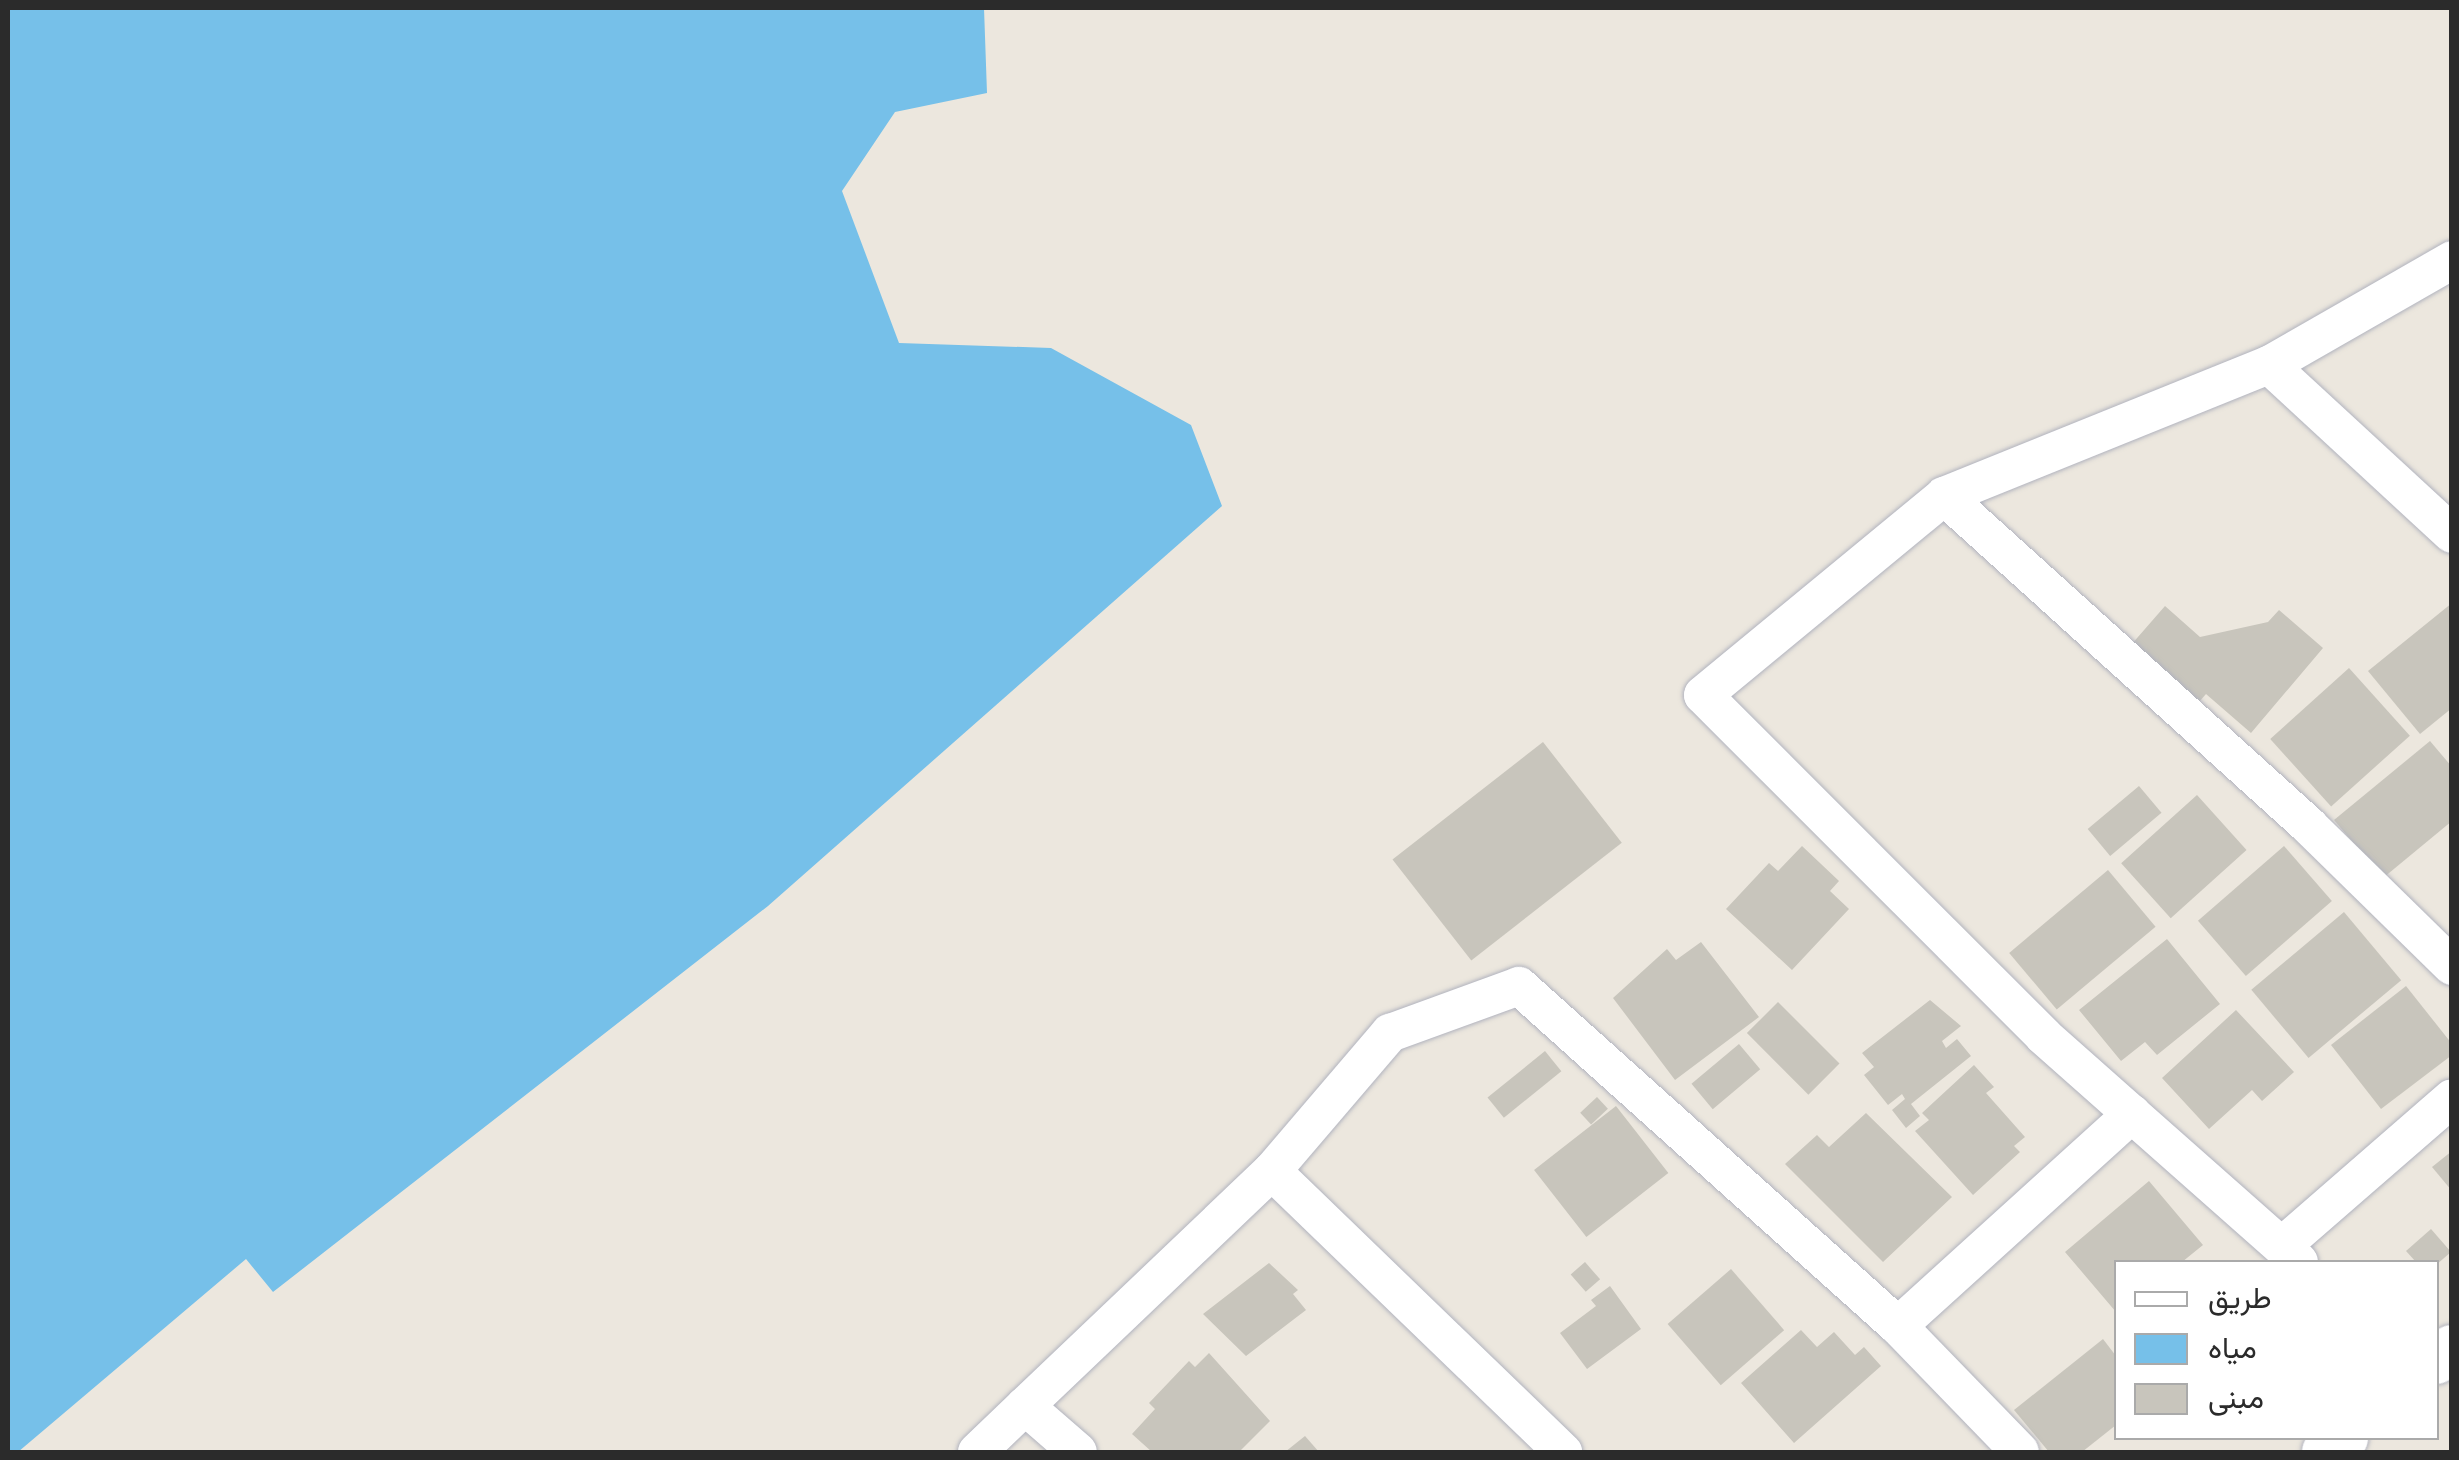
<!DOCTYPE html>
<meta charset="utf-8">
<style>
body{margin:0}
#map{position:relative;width:2459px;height:1460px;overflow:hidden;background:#ece7de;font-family:"Titillium Web",Vazirmatn,sans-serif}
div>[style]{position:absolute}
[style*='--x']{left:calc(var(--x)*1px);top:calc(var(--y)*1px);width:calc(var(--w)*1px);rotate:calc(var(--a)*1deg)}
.water>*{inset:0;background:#76c0e9}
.building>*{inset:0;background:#c8c5bc;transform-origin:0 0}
.roads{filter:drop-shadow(0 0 2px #b1b3be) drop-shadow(0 0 2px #b1b3be)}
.minor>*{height:38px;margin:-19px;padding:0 19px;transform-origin:19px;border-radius:19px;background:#fff}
.tertiary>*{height:48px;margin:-24px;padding:0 24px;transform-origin:24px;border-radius:24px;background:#fff}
span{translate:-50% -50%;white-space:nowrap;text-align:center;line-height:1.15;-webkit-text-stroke:8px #fff;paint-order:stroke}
.frame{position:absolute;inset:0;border:10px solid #2b2b2b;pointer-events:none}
.legend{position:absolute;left:2114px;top:1260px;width:325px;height:180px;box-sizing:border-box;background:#fff;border:2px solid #aaa;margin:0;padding:12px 18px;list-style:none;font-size:30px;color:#2b2b2b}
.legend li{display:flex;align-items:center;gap:20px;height:50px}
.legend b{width:50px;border:2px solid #aaa}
</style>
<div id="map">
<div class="water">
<div style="clip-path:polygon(8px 8px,984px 8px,987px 93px,895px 112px,842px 191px,899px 343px,1051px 348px,1191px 425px,1222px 506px,768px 906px,273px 1292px,246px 1259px,18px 1452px,8px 1452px)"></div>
</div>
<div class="building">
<div style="clip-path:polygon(2452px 603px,2452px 708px,2420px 734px,2368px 671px)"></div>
<div style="clip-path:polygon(2165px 606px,2200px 637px,2268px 622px,2279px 610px,2323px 648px,2251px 733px,2206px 694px,2192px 710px,2124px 653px)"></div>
<div style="left:2349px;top:668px;width:91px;height:106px;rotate:48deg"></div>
<div style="clip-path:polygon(2430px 741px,2452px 767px,2452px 821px,2383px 878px,2334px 820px)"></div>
<div style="left:1543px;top:742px;width:128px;height:191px;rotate:52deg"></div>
<div style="left:2139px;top:786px;width:35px;height:67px;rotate:50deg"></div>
<div style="left:2197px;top:795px;width:74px;height:102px;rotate:48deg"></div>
<div style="clip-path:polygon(1802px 846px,1839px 881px,1830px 891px,1849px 909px,1792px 970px,1726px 909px,1769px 863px,1778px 871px)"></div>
<div style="left:2284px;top:846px;width:73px;height:114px;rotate:49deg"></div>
<div style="left:2108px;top:870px;width:74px;height:129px;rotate:50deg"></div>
<div style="left:2344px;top:912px;width:89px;height:121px;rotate:50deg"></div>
<div style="clip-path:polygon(2167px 939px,2220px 1004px,2157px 1055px,2145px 1042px,2121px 1061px,2079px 1010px)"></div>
<div style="clip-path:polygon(1701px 942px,1759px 1017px,1675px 1080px,1613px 998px,1667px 949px,1676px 960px)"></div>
<div style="clip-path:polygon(2406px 986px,2452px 1044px,2452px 1055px,2381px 1109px,2331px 1045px)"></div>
<div style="clip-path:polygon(1930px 1000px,1961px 1026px,1942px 1041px,1946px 1048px,1957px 1039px,1971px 1056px,1911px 1104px,1920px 1116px,1906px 1128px,1892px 1110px,1905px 1099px,1902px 1094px,1888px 1105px,1864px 1075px,1874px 1067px,1862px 1053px)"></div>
<div style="left:1778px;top:1002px;width:87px;height:44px;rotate:45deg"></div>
<div style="clip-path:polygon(2236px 1010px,2294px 1072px,2262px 1101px,2252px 1090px,2209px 1129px,2162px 1078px)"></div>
<div style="left:1739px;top:1044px;width:33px;height:62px;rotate:50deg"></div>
<div style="left:1545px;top:1051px;width:26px;height:74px;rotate:51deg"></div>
<div style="clip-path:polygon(1974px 1065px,1994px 1087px,1986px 1093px,2025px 1137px,2014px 1146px,2020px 1152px,1973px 1195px,1915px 1131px,1929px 1120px,1922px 1113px)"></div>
<div style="left:1597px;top:1097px;width:16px;height:23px;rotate:47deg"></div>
<div style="left:1616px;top:1106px;width:85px;height:104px;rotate:52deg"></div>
<div style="clip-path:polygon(1866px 1113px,1952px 1197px,1883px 1262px,1785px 1164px,1817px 1135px,1829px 1147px)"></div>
<div style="clip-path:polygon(2452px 1151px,2452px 1191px,2432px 1167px)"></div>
<div style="clip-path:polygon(2149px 1181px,2203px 1245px,2182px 1262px,2116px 1262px,2116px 1312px,2065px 1252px)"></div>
<div style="clip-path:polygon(2431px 1229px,2451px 1252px,2436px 1265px,2416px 1262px,2406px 1251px)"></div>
<div style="left:1585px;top:1262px;width:23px;height:19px;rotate:49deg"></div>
<div style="clip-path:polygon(1269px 1263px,1298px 1290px,1293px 1294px,1306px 1310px,1246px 1356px,1203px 1314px)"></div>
<div style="left:1731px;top:1269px;width:81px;height:84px;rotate:49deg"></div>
<div style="clip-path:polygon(1610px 1286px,1641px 1329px,1587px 1369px,1560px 1333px,1596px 1306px,1591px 1300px)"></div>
<div style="clip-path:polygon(1801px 1330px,1817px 1347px,1834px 1332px,1855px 1355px,1864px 1347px,1881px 1366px,1794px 1443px,1741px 1383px)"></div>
<div style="clip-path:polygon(2103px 1339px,2116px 1356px,2116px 1425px,2082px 1452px,2049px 1452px,2014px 1410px)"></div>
<div style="clip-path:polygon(1209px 1353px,1270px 1421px,1239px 1452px,1152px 1452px,1132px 1434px,1155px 1409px,1149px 1403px,1189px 1361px,1195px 1367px)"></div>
<div style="clip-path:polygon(1305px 1436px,1319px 1452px,1285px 1452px)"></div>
</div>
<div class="roads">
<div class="minor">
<div style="--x:2269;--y:365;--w:249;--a:42.7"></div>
<div style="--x:1944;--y:496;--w:492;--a:42.1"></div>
<div style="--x:2309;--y:826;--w:200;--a:44.4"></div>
<div style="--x:1272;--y:1171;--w:405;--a:44"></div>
<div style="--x:2282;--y:1246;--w:225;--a:-41"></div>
<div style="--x:2299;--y:1262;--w:341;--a:-138.5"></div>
<div style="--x:2044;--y:1036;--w:482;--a:-135"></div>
<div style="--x:1703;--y:695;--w:313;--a:-39.5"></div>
<div style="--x:1944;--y:496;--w:350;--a:-22"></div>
<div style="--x:2269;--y:365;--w:211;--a:-29.8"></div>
<div style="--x:1898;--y:1326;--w:316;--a:-42.2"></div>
<div style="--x:1025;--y:1406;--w:341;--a:-43.6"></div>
<div style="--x:1272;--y:1171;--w:182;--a:-49.5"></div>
<div style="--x:1390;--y:1033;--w:137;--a:-20"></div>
<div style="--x:1519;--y:986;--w:509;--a:41.9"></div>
<div style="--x:1898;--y:1326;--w:175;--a:45.9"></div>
<div style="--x:977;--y:1452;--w:66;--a:-43.8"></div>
<div style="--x:1025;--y:1406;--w:70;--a:41"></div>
</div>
<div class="tertiary">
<div style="--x:2436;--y:1360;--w:19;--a:-35"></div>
<div style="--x:2326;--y:1452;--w:23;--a:-38"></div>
</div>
</div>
<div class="frame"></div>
<ul class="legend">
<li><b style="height:12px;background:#fff"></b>طريق</li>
<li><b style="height:28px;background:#76c0e9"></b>مياه</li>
<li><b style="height:28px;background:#c8c5bc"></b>مبنى</li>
</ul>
</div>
